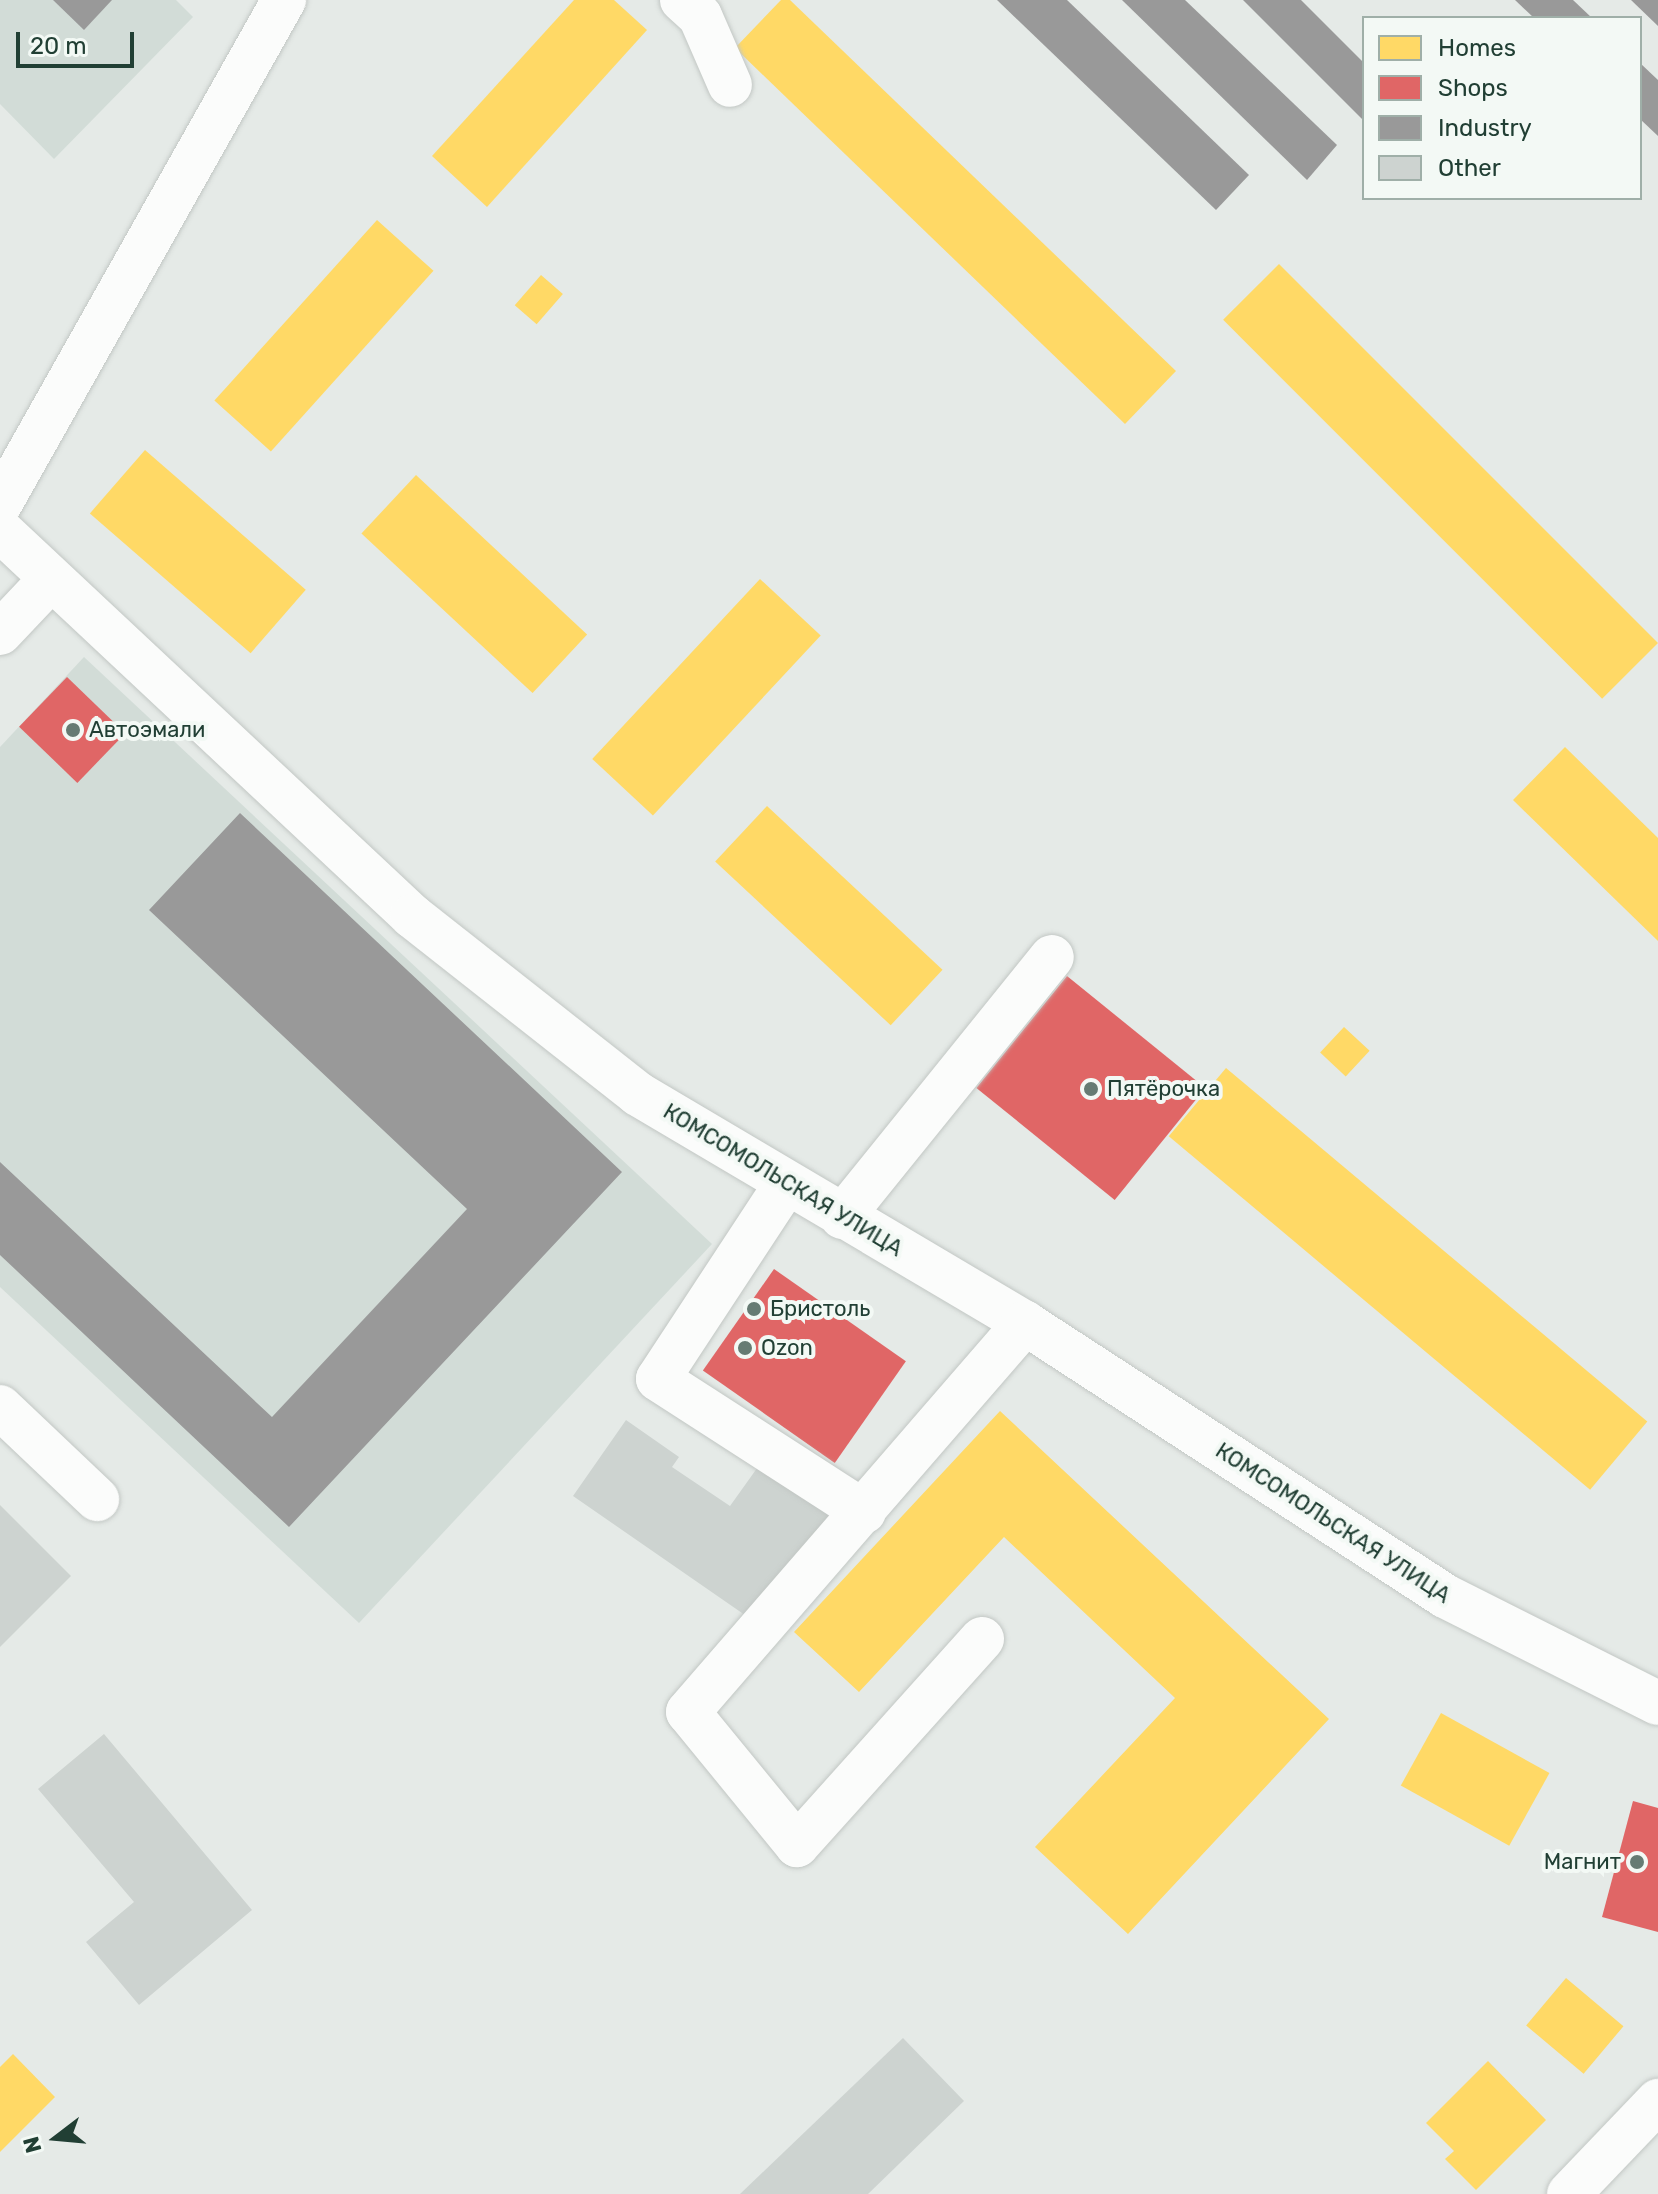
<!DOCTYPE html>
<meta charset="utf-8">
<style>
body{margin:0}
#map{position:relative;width:1658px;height:2194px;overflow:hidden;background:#e5eae7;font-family:Rubik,sans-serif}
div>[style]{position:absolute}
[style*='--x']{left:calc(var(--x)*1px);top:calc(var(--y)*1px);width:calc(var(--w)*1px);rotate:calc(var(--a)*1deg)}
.built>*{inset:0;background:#d2dcd7}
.homes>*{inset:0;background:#ffd966;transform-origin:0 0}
.shops>*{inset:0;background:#e06666;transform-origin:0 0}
.industry>*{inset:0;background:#999}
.building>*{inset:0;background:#cdd3d0}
.roads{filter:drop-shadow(0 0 2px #c2c7c4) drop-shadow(0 0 2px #c2c7c4)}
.minor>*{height:44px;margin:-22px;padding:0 22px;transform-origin:22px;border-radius:22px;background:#fbfcfb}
.dots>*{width:22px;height:22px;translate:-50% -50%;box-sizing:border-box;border:4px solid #f3f9f5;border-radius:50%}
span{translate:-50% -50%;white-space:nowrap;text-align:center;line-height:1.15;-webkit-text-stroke:8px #f3f9f5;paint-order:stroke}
.poi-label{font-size:22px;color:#213f34}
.left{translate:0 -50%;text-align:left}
.right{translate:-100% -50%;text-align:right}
.street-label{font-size:22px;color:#213f34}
.legend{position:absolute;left:1362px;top:16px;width:280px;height:184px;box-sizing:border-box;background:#f3f9f5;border:2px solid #9fafa8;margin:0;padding:10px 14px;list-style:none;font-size:24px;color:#213f34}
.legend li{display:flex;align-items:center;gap:16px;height:40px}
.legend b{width:40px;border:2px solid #9fafa8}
.north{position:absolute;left:16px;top:2098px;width:80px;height:80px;-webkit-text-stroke:6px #f3f9f5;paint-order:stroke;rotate:254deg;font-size:22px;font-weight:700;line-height:32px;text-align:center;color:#213f34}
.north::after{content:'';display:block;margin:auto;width:28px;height:36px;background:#213f34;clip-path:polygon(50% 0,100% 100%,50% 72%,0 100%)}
.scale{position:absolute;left:16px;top:32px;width:118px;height:36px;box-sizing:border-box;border:4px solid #213f34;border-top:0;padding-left:10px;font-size:24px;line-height:28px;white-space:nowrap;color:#213f34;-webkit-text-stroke:6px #f3f9f5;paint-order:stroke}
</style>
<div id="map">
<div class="built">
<div style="clip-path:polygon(0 0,176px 0,193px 17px,54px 159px,0 104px)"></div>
<div style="clip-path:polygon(84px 657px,712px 1244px,359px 1623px,0 1287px,0 747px)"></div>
</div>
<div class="homes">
<div style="clip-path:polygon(574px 0,614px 0,647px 30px,487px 207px,432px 156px)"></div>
<div style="clip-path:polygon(781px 0,790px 0,1176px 371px,1125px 424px,735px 48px)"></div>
<div style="left:377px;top:220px;width:76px;height:243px;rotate:42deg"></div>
<div style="left:1279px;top:264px;width:536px;height:79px;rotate:45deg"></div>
<div style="left:541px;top:275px;width:29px;height:40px;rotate:41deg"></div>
<div style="left:145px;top:450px;width:213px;height:84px;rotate:41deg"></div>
<div style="left:416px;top:475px;width:234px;height:80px;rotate:43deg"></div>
<div style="left:760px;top:579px;width:83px;height:246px;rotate:43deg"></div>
<div style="clip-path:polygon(1565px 747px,1658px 838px,1658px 941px,1513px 800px)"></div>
<div style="left:767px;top:806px;width:240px;height:76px;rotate:43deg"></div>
<div style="left:1344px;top:1027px;width:35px;height:35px;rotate:43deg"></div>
<div style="left:1226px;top:1068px;width:550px;height:89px;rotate:40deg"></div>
<div style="clip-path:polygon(1000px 1411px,1329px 1719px,1128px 1934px,1035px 1847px,1175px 1698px,1004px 1537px,859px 1692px,794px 1632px)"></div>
<div style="left:1441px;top:1713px;width:124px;height:83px;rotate:29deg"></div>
<div style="left:1566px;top:1978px;width:75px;height:62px;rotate:40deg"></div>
<div style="clip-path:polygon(13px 2054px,55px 2097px,0 2152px,0 2067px)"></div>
<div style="clip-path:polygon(1488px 2061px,1546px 2120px,1476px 2190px,1445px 2159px,1454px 2151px,1426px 2123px)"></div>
</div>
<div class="shops">
<div style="left:67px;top:677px;width:81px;height:69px;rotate:44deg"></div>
<div style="left:1067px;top:976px;width:178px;height:144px;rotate:39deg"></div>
<div style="left:774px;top:1269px;width:161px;height:124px;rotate:35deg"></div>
<div style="clip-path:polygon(1633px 1801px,1658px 1808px,1658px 1932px,1602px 1917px)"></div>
</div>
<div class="industry">
<div style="clip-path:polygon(53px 0,112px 0,84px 30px)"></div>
<div style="clip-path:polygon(997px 0,1067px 0,1249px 175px,1216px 210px)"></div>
<div style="clip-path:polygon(1122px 0,1185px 0,1337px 145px,1307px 180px)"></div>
<div style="clip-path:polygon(1243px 0,1301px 0,1364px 63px,1364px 121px)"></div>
<div style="clip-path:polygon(1515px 0,1573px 0,1592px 18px,1534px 18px)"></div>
<div style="clip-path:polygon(1631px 0,1658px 0,1658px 26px)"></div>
<div style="clip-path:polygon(1640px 63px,1658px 80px,1658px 136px,1640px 119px)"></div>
<div style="clip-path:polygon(240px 813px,622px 1172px,289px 1527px,0 1255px,0 1162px,272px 1417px,467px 1209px,149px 910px)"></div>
</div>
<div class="building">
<div style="clip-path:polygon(626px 1420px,679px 1457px,672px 1467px,730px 1506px,760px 1464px,830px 1513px,755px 1622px,573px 1496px)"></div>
<div style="clip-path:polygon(0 1505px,71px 1576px,0 1647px)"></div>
<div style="clip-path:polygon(104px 1734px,252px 1910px,139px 2005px,86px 1942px,134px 1902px,38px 1789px)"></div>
<div style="clip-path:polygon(903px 2038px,964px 2101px,868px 2194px,740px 2194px)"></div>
</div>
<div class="roads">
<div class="minor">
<div style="--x:682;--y:0;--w:24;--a:42"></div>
<div style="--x:700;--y:16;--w:75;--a:66.5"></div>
<div style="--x:0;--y:504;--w:579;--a:-60.6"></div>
<div style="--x:0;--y:530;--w:565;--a:43.13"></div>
<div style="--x:412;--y:916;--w:288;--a:38.2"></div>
<div style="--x:638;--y:1094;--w:450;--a:30.6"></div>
<div style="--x:1025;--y:1323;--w:501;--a:33.02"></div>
<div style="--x:1445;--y:1596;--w:238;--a:26.7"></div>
<div style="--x:0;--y:633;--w:74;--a:-46.6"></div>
<div style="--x:786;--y:1184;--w:233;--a:123.3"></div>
<div style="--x:658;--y:1379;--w:245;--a:32.8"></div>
<div style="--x:842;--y:1217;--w:334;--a:-51.1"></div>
<div style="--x:0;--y:1407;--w:134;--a:43.5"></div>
<div style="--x:982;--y:1639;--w:277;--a:131.9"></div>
<div style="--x:797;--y:1845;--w:172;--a:-129.3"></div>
<div style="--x:688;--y:1712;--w:515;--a:-49.1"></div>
<div style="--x:1569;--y:2194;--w:129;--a:-46.3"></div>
</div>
</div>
<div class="dots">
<div style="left:73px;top:730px;background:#667b73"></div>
<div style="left:1091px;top:1089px;background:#667b73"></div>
<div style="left:754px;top:1309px;background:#667b73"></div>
<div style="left:745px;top:1348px;background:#667b73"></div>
<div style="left:1637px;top:1862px;background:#667b73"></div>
</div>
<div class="poi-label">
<span class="left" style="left:89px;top:730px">Автоэмали</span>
<span class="left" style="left:1107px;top:1089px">Пятёрочка</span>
<span class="left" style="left:770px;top:1309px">Бристоль</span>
<span class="left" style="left:761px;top:1348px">Ozon</span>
<span class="right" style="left:1621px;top:1862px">Магнит</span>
</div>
<div class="street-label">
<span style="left:783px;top:1180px;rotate:31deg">КОМСОМОЛЬСКАЯ УЛИЦА</span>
<span style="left:1333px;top:1523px;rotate:33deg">КОМСОМОЛЬСКАЯ УЛИЦА</span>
</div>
<ul class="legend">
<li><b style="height:22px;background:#ffd966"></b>Homes</li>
<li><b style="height:22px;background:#e06666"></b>Shops</li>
<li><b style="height:22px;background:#999"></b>Industry</li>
<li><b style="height:22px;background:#cdd3d0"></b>Other</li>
</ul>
<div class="north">N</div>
<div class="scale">20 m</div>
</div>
